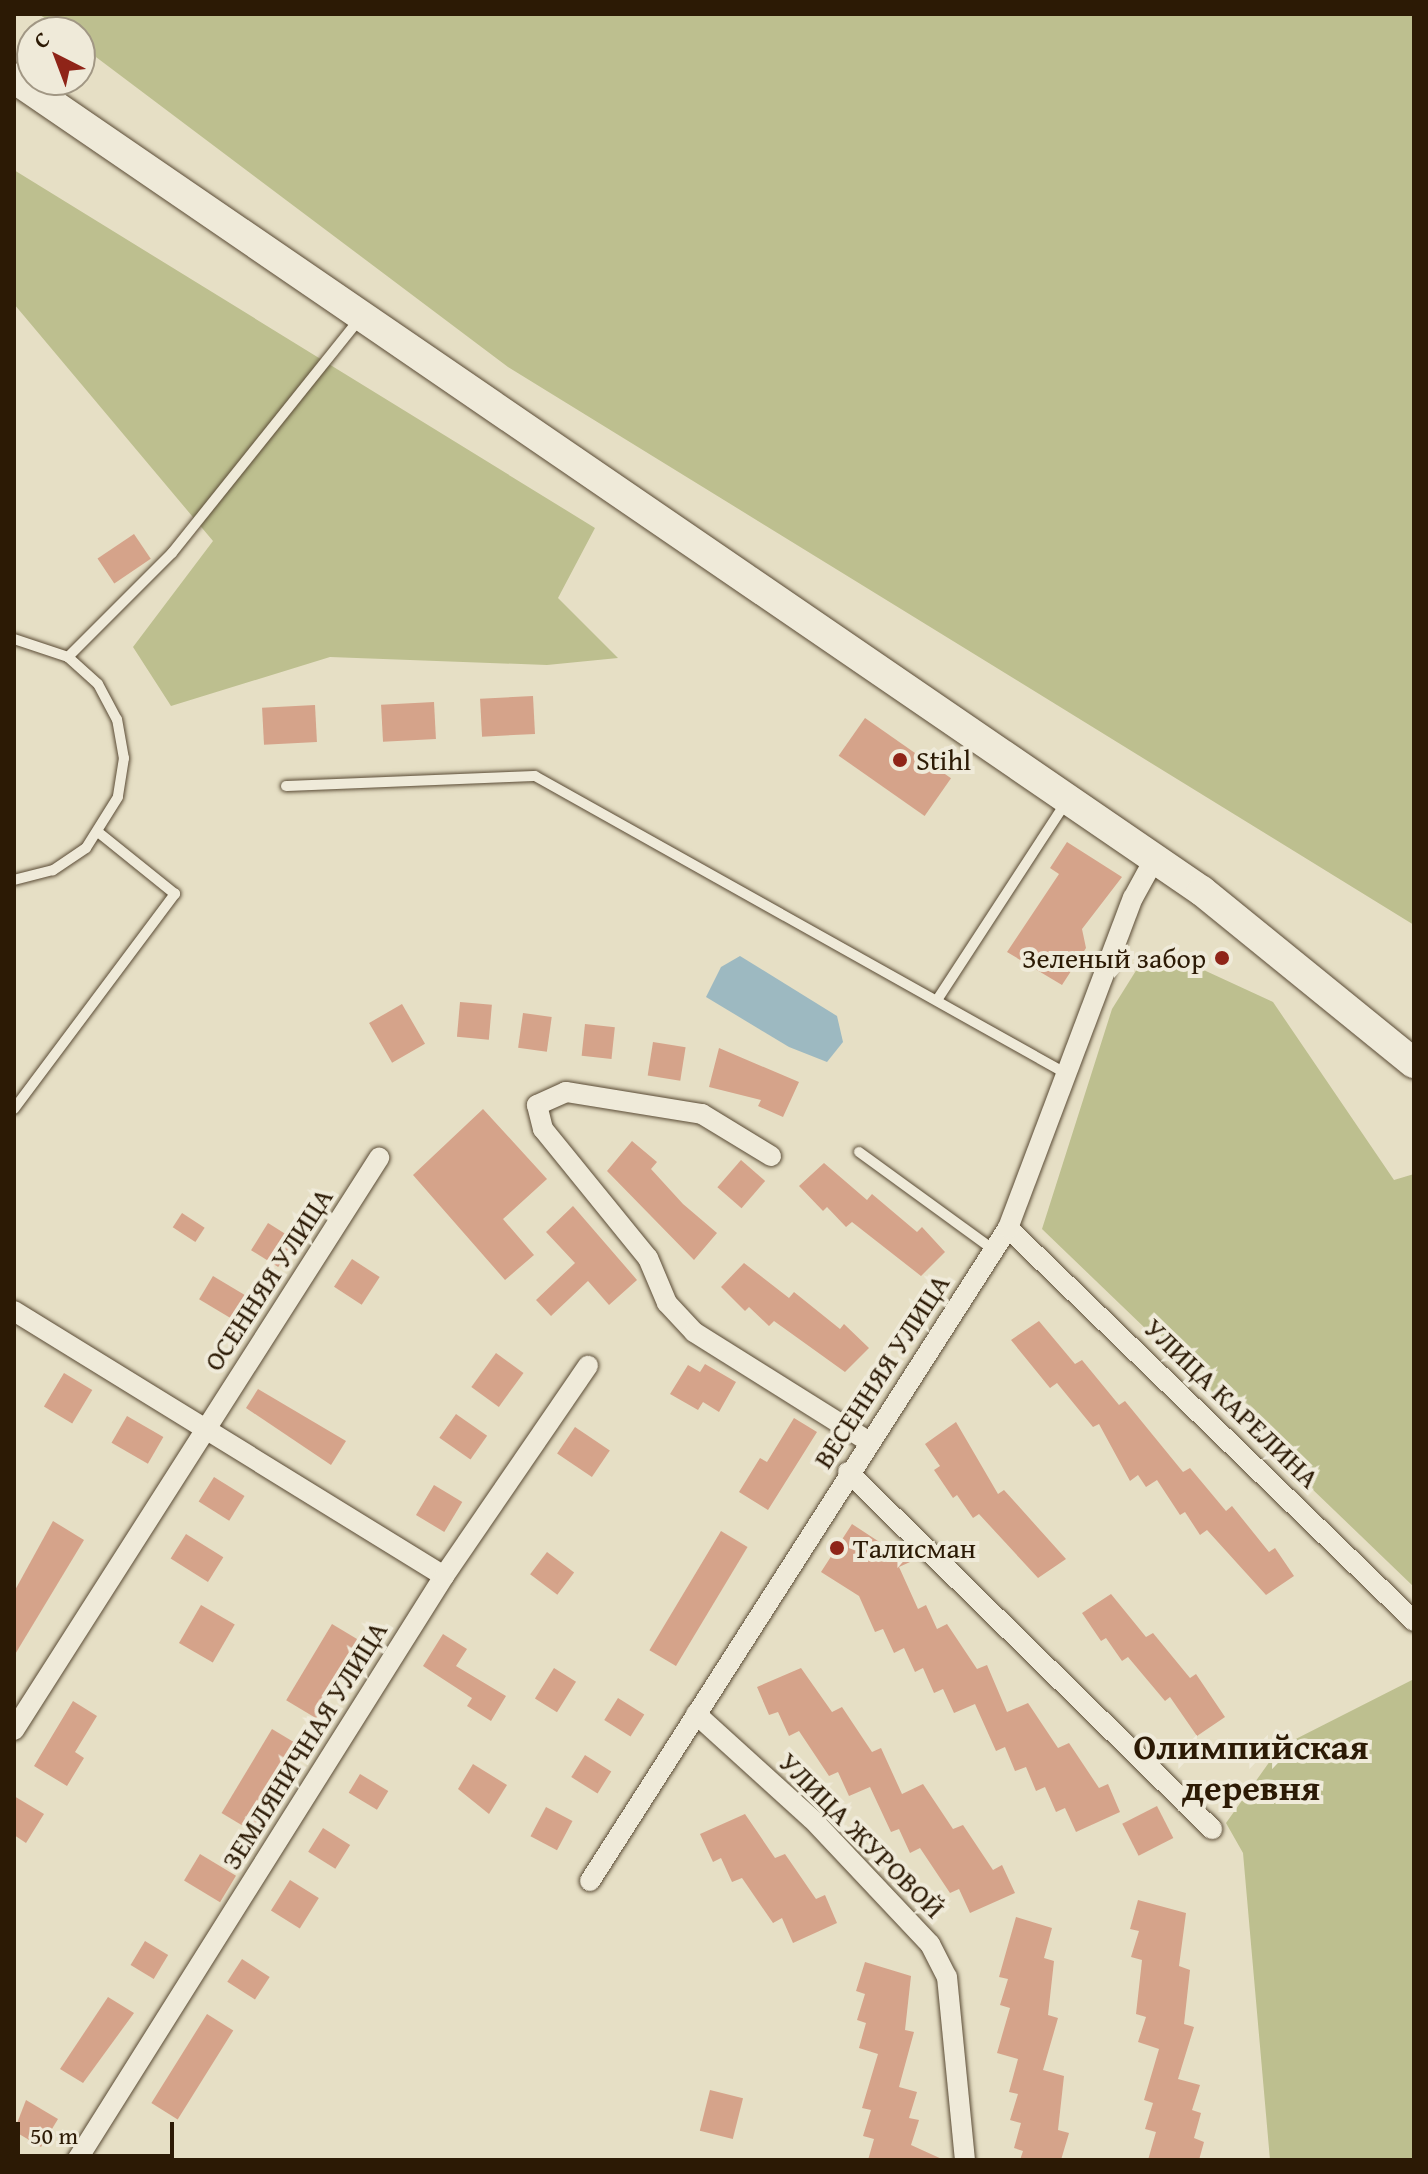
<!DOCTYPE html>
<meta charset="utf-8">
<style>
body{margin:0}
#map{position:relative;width:1428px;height:2174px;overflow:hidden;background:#e6dfc5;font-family:"Gentium Book Plus",serif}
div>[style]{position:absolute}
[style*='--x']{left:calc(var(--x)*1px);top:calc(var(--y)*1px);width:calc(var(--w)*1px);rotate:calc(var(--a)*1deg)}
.green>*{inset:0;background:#bdbf8f}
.water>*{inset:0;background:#9db9c1}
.building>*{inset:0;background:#d5a38a;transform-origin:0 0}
.roads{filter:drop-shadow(0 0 2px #5a4b35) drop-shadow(0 0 2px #5a4b35)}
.lane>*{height:10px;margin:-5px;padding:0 5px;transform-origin:5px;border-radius:5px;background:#efead9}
.street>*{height:20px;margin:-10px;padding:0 10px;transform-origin:10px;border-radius:10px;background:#efead9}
.secondary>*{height:30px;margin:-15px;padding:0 15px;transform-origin:15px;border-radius:15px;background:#efead9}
.dots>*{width:22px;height:22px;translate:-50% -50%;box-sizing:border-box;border:4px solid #efead9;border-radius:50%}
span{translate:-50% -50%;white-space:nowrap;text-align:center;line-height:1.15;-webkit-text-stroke:8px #efead9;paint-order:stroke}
.poi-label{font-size:28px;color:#2c1a05}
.left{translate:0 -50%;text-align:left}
.right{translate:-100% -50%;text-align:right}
.street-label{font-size:28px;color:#2c1a05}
.district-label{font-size:36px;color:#2c1a05;font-weight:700}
.frame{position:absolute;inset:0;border:16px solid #2c1a05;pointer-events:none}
.north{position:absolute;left:16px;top:16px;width:80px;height:80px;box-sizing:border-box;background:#efead9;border:2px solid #a19784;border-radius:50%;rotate:318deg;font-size:22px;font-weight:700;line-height:32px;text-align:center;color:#2c1a05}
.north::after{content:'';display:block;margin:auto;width:28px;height:36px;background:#8f2418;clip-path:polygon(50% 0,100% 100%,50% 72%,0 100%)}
.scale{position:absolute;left:16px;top:2122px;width:158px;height:36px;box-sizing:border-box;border:4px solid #2c1a05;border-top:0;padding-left:10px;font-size:24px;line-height:28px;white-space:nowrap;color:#2c1a05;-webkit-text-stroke:6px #efead9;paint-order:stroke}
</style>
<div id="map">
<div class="green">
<div style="clip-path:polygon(39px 14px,1414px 14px,1414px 925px,508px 367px,80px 45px,80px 32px,63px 32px)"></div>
<div style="clip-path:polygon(14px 170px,595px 528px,558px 598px,618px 658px,547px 665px,330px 657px,171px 706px,133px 647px,213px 541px,14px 304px)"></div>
<div style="clip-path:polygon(1195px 966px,1273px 1002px,1394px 1180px,1414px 1174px,1414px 1587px,1042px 1229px,1112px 1009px,1137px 969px)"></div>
<div style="clip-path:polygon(1414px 1679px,1414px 2160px,1270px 2160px,1243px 1853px,1226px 1823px,1280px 1747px)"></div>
</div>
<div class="water">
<div style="clip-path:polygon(740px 956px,837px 1016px,843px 1042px,827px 1062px,789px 1047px,706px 997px,721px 967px)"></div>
</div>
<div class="building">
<div style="left:134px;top:534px;width:30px;height:44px;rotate:56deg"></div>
<div style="left:533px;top:696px;width:38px;height:53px;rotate:87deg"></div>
<div style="left:434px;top:702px;width:37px;height:53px;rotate:87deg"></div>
<div style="left:315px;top:705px;width:37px;height:53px;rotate:87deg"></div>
<div style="left:865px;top:718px;width:105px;height:46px;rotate:35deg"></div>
<div style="clip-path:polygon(1067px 842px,1122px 877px,1082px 929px,1086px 948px,1062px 985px,1007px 952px,1059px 874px,1050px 868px)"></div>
<div style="left:460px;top:1002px;width:32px;height:35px;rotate:5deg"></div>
<div style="left:402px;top:1004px;width:46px;height:38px;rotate:60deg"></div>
<div style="left:523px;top:1013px;width:29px;height:35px;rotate:8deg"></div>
<div style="left:585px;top:1024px;width:30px;height:32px;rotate:6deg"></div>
<div style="left:653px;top:1042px;width:33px;height:34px;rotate:9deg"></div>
<div style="clip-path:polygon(719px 1048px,799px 1082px,783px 1117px,758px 1106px,761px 1100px,709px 1087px)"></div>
<div style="clip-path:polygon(483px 1109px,547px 1179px,503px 1219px,534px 1255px,505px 1280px,413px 1175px)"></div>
<div style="clip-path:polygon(632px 1141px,657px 1162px,651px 1169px,683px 1204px,717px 1233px,694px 1260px,607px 1171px)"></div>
<div style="left:741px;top:1160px;width:32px;height:36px;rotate:41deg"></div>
<div style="clip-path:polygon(824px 1163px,867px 1200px,872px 1194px,917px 1232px,922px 1227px,945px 1252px,921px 1276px,852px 1222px,846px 1227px,827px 1207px,823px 1211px,799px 1186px)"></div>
<div style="clip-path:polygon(573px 1206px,637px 1280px,609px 1305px,588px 1281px,551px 1316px,536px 1300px,575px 1263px,546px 1232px)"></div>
<div style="left:182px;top:1213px;width:27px;height:17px;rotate:33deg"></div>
<div style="left:268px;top:1223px;width:32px;height:32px;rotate:32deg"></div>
<div style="left:352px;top:1259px;width:33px;height:33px;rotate:33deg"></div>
<div style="clip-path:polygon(744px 1263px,789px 1298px,794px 1292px,840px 1329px,844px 1324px,869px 1348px,845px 1372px,774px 1321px,769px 1326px,749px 1307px,745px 1311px,721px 1287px)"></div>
<div style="left:213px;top:1276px;width:39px;height:27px;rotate:31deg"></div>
<div style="clip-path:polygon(1039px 1321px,1075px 1364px,1082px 1360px,1119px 1405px,1125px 1401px,1183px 1472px,1190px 1468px,1226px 1511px,1232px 1506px,1269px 1552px,1275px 1548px,1294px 1576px,1266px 1595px,1207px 1530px,1200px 1535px,1185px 1512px,1180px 1515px,1157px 1480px,1146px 1487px,1138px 1475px,1130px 1481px,1099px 1424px,1093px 1427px,1057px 1383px,1050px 1388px,1011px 1340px)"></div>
<div style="left:496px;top:1353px;width:34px;height:42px;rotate:36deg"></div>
<div style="clip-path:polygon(705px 1364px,736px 1382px,719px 1412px,703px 1402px,698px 1410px,670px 1394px,688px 1365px,700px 1372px)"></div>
<div style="left:64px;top:1373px;width:33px;height:39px;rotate:31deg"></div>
<div style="clip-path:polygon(258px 1389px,346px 1441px,331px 1465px,246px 1408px)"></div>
<div style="left:456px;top:1414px;width:38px;height:29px;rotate:35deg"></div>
<div style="left:127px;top:1416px;width:42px;height:31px;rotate:30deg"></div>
<div style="clip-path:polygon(794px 1418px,817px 1432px,768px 1510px,739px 1492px,760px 1458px,767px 1462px)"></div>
<div style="clip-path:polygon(956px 1422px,998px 1494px,1004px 1490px,1066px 1559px,1038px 1578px,979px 1514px,973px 1518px,957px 1495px,953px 1498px,934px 1470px,940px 1466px,925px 1444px)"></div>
<div style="left:575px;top:1427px;width:42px;height:32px;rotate:34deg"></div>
<div style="left:214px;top:1477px;width:36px;height:29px;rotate:32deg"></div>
<div style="left:434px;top:1485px;width:33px;height:35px;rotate:31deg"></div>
<div style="clip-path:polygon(53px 1521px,84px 1540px,14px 1656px,14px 1592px)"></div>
<div style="clip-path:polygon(852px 1524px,910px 1562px,899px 1567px,918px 1609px,926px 1605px,937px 1629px,947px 1624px,977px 1669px,987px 1665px,1007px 1712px,1028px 1703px,1058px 1748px,1069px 1743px,1099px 1788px,1108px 1784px,1120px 1812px,1076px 1832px,1065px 1808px,1056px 1812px,1045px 1787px,1036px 1791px,1026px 1767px,1015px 1771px,1005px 1747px,996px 1751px,975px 1704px,954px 1713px,943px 1689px,934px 1693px,923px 1668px,915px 1672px,904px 1648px,894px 1653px,883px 1629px,875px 1632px,859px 1596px,821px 1572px)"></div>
<div style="left:721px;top:1531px;width:31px;height:139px;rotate:31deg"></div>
<div style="left:186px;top:1534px;width:44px;height:29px;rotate:32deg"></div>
<div style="left:547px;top:1552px;width:34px;height:28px;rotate:37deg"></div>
<div style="clip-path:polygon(1111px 1594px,1146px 1637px,1153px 1633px,1190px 1678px,1196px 1674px,1225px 1717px,1197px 1736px,1170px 1697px,1165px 1701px,1128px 1657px,1122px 1661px,1106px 1638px,1101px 1641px,1082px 1613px)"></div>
<div style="left:201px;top:1605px;width:39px;height:44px;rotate:30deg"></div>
<div style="left:332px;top:1624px;width:35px;height:89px;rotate:31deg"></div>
<div style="clip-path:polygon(443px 1634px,467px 1649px,456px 1666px,506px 1696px,491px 1721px,467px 1706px,472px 1698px,423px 1666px)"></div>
<div style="left:554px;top:1668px;width:26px;height:36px;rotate:32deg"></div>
<div style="clip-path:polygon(801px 1668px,832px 1712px,842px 1707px,872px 1752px,881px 1748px,902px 1794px,923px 1784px,953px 1829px,963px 1825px,993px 1870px,1002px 1865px,1015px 1893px,970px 1913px,959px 1889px,950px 1893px,920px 1848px,910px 1853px,899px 1829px,891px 1832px,870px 1787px,849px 1796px,838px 1772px,829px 1776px,799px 1731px,789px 1736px,778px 1712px,769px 1715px,757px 1687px)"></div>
<div style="left:618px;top:1698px;width:31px;height:26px;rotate:32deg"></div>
<div style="clip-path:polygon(73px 1701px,97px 1716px,75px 1752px,84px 1758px,67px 1786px,34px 1766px)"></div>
<div style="left:272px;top:1729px;width:35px;height:98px;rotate:31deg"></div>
<div style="left:585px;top:1755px;width:31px;height:26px;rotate:32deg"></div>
<div style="clip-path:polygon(473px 1764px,507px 1785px,489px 1814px,458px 1789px)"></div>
<div style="left:360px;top:1774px;width:33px;height:22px;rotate:31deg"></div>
<div style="clip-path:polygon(14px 1796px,44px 1814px,26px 1843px,14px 1835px)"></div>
<div style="left:1157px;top:1806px;width:36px;height:39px;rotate:63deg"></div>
<div style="left:546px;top:1807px;width:30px;height:33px;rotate:28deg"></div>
<div style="clip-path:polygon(745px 1814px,775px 1858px,785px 1854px,816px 1899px,825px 1895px,837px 1923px,793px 1943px,782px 1918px,773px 1923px,742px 1878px,732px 1882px,721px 1858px,713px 1862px,700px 1834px)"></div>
<div style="left:323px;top:1828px;width:32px;height:28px;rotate:32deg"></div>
<div style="left:200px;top:1854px;width:42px;height:31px;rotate:31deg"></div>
<div style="left:290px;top:1880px;width:34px;height:36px;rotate:32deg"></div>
<div style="clip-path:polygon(1138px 1900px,1186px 1913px,1179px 1966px,1190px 1970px,1184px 2024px,1194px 2027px,1178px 2079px,1200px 2085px,1192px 2110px,1201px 2113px,1194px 2138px,1204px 2142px,1199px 2160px,1148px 2160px,1156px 2132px,1145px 2129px,1153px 2103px,1144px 2100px,1159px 2049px,1138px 2042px,1146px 2017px,1136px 2014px,1142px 1960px,1131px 1957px,1139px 1931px,1130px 1929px)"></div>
<div style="clip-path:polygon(1016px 1917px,1052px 1928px,1044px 1958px,1054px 1961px,1048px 2015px,1058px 2018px,1043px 2070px,1064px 2076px,1058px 2130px,1069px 2133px,1061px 2160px,1020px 2160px,1023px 2151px,1014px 2148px,1021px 2123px,1010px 2120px,1018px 2094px,1009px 2092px,1018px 2059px,997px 2053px,1010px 2008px,1000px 2005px,1008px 1979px,999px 1977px)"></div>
<div style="left:145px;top:1941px;width:27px;height:28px;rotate:31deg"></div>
<div style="left:242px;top:1959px;width:33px;height:27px;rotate:33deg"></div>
<div style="clip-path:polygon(865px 1962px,911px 1976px,905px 2030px,914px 2032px,899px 2087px,917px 2092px,909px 2118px,919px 2120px,911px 2145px,944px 2160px,868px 2160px,874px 2139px,863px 2136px,871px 2110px,862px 2108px,878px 2054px,859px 2048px,866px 2023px,857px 2020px,865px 1994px,856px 1991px)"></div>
<div style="clip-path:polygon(108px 1997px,134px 2013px,83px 2083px,60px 2069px)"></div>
<div style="left:207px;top:2014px;width:31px;height:105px;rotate:32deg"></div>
<div style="left:710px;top:2090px;width:34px;height:42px;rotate:14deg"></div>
<div style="clip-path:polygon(26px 2100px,58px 2119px,41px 2147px,14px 2131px)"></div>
</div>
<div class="roads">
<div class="lane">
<div style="--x:14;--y:639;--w:57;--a:18.4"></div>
<div style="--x:68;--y:657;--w:40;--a:42"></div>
<div style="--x:98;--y:684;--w:40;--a:62"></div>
<div style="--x:117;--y:719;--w:40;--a:80"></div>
<div style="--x:124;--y:758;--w:39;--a:99"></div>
<div style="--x:118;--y:797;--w:60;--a:122.1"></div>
<div style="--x:86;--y:848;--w:40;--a:146"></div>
<div style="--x:53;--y:870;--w:40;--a:165.6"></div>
<div style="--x:68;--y:657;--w:147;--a:-45"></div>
<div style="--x:172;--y:553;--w:299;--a:-51.3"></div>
<div style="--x:286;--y:786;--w:249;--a:-2.3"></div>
<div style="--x:535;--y:776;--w:610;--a:29.26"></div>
<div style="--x:939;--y:997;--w:234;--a:-56.9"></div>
<div style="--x:14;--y:1109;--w:269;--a:-53.2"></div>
<div style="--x:175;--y:894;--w:97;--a:-141.2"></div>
<div style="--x:859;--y:1152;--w:167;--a:36"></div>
</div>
<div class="street">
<div style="--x:771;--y:1156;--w:81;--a:-148.7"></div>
<div style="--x:702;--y:1114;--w:138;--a:-170.8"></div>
<div style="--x:566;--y:1092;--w:32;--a:156"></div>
<div style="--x:537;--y:1105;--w:25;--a:76"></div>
<div style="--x:543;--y:1129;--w:166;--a:50.9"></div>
<div style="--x:648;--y:1258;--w:49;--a:67.1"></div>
<div style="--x:667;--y:1303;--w:40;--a:47"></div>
<div style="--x:694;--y:1332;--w:205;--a:32.1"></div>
<div style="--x:1008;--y:1228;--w:565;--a:44.07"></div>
<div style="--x:14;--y:1311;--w:505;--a:31.64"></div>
<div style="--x:848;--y:1472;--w:510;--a:44.44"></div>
<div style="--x:696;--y:1714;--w:156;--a:42.2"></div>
<div style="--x:812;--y:1819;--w:172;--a:46.7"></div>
<div style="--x:930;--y:1944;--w:37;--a:63"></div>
<div style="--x:947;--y:1977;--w:184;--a:84.4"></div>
<div style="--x:14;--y:1730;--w:679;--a:-57.46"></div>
<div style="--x:590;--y:1881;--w:775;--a:-57.38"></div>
<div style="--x:1008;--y:1228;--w:353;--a:-69.3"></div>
<div style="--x:1133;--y:898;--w:46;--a:-61.2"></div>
<div style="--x:77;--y:2160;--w:690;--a:-57.85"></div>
<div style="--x:444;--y:1576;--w:255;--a:-55.6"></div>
</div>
<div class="secondary">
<div style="--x:14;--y:78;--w:1440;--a:34.39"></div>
<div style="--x:1202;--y:891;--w:273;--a:39.1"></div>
</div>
</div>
<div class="dots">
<div style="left:900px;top:760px;background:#8f2418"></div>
<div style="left:1222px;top:958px;background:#8f2418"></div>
<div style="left:837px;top:1548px;background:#8f2418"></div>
</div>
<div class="poi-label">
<span class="left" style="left:916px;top:760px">Stihl</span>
<span class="right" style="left:1206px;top:958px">Зеленый забор</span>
<span class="left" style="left:853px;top:1548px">Талисман</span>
</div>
<div class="street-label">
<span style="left:268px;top:1279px;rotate:-57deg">ОСЕННЯЯ УЛИЦА</span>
<span style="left:881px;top:1371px;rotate:-57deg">ВЕСЕННЯЯ УЛИЦА</span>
<span style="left:1232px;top:1403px;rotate:44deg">УЛИЦА КАРЕЛИНА</span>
<span style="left:304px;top:1745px;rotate:-58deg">ЗЕМЛЯНИЧНАЯ УЛИЦА</span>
<span style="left:862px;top:1835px;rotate:45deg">УЛИЦА ЖУРОВОЙ</span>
</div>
<div class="district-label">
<span style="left:1251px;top:1766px">Олимпийская<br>деревня</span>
</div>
<div class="frame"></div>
<div class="north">С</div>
<div class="scale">50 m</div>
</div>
